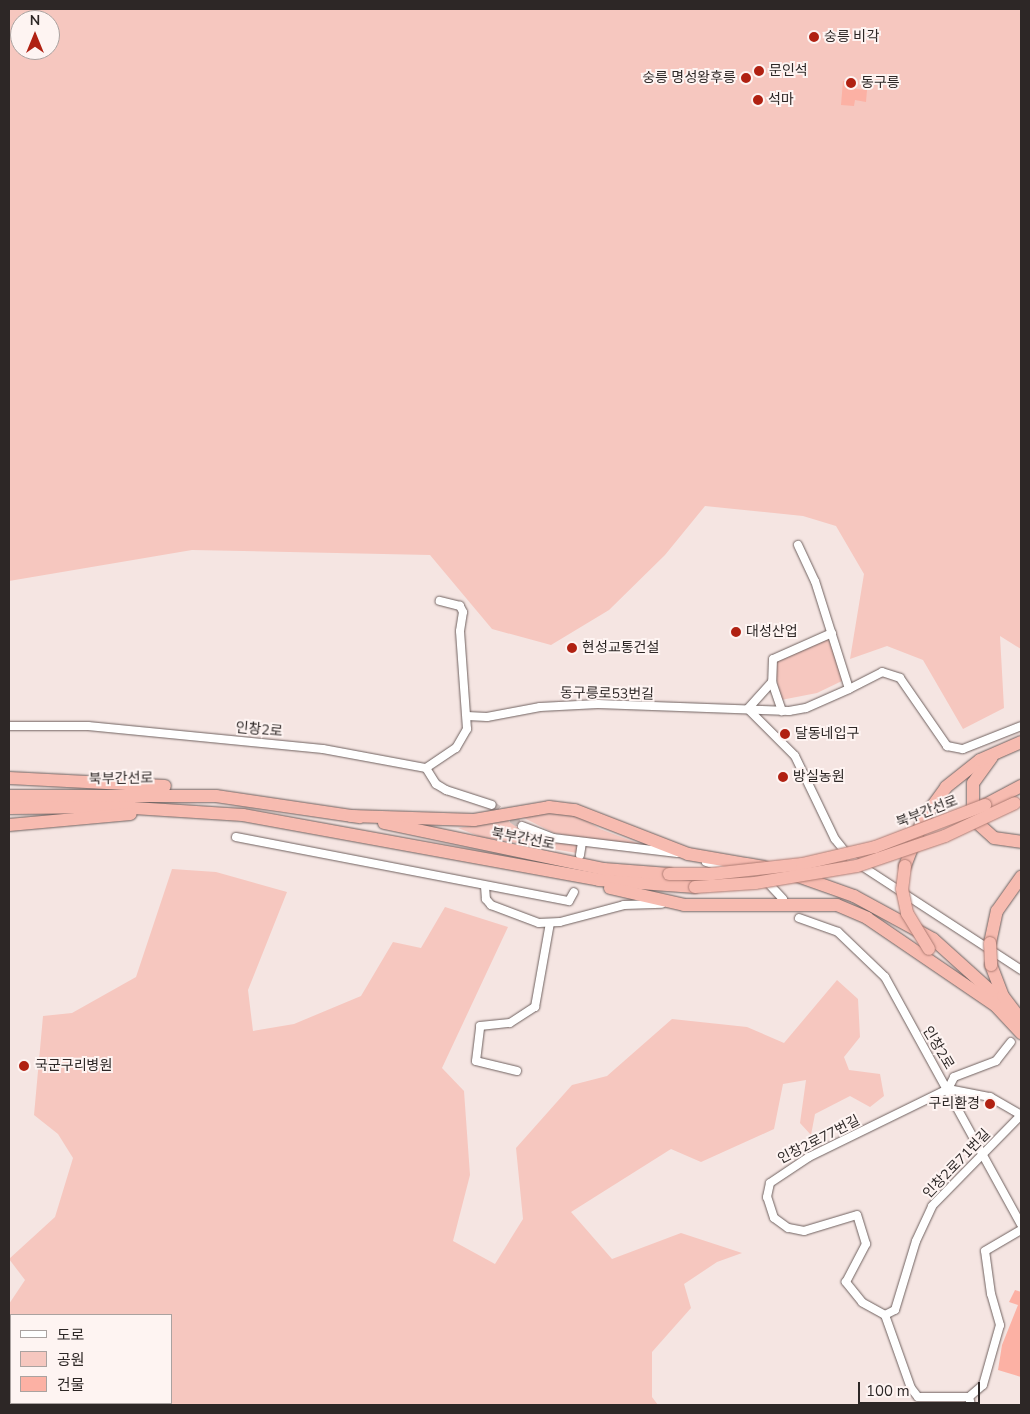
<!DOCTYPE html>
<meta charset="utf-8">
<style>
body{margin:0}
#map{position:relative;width:1030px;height:1414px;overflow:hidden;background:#f5e5e2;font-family:"Nunito Sans","Noto Sans KR",sans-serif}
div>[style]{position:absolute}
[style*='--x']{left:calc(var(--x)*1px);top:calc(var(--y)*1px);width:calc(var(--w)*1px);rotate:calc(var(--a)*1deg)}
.green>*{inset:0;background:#f6c7bf}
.building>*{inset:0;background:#fcb1a4}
.minor-tunnel>*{height:8px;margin-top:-4px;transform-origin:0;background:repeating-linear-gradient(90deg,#cdbfbc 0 8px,transparent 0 12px)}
.roads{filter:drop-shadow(0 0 1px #6f615f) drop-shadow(0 0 1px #6f615f)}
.minor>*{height:8px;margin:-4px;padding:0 4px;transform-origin:4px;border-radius:4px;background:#fff}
.trunk>*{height:12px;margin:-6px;padding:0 6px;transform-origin:6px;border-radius:6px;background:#f7bbb0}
.bridges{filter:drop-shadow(0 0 1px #af7c73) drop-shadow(0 0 1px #af7c73)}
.trunk-bridge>*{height:12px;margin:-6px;padding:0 6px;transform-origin:6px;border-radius:6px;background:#f7bbb0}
.dots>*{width:14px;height:14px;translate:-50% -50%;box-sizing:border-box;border:2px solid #fef4f2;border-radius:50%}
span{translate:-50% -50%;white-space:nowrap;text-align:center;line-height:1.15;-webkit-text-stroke:4px #fef4f2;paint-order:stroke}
.poi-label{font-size:14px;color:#2d2726}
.left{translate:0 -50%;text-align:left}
.right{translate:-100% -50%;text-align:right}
.street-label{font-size:14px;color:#2d2726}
.frame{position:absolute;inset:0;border:10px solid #2d2726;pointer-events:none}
.legend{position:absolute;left:10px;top:1314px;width:162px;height:90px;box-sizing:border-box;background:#fef4f2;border:1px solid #aaa2a0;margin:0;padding:6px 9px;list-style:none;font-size:15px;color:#2d2726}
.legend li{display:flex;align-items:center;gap:10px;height:25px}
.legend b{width:25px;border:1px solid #aaa2a0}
.north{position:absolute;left:10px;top:10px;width:50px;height:50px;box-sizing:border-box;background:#fef4f2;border:1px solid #aaa2a0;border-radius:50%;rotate:0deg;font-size:14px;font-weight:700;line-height:20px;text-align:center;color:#2d2726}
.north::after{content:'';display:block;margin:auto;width:18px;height:22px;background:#b02112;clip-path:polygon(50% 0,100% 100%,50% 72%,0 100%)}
.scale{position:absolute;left:858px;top:1382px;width:122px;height:22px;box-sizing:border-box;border:2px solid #2d2726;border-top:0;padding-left:6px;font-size:15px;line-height:18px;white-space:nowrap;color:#2d2726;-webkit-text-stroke:4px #fef4f2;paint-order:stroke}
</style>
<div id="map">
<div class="green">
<div style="clip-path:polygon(evenodd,9px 9px,1021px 9px,1021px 649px,1000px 636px,1004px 708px,963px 729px,923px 660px,887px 646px,850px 659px,864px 574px,836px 526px,803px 516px,705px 506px,665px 555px,609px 610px,551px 645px,492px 629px,430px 555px,192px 550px,9px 581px,9px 9px,20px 20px,50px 20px,50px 50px,20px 50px,20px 20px)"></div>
<div style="clip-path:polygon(831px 638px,844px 680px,817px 693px,781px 700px,774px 666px,778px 659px)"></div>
<div style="clip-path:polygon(549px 813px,577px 815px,600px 829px,645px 846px,645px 849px,554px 833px,522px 817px)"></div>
<div style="clip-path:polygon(507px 820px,527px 834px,578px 844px,577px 853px,481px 837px,458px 828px)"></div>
<div style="clip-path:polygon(evenodd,172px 869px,216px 872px,287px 892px,248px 990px,253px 1031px,294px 1024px,361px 996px,393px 942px,421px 948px,445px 907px,508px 927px,442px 1068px,464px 1091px,470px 1175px,453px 1241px,495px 1264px,523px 1219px,516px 1148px,572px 1085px,607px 1076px,672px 1019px,747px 1027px,784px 1043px,837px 980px,858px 999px,860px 1037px,844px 1057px,849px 1070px,880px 1074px,884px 1096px,870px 1107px,850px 1096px,815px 1114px,811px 1135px,800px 1123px,806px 1080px,783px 1084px,774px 1129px,701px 1162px,671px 1149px,571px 1212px,612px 1259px,681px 1233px,742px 1253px,717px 1262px,684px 1284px,691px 1308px,652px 1352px,652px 1397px,658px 1405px,9px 1405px,9px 1304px,25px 1280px,9px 1259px,55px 1217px,73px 1158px,58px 1134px,34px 1115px,43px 1016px,72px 1013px,136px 977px,172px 869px,171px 1315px,171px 1403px,11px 1403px,11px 1315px,171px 1315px)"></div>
</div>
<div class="building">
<div style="clip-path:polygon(843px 81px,857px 83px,856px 89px,867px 90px,866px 102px,855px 100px,854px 106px,841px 105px)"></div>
<div style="clip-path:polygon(1015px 1290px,1021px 1292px,1021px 1377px,998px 1370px,1002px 1345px,1018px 1305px,1009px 1302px)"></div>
</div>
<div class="minor-tunnel">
<div style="--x:492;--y:805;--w:37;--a:35"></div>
</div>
<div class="roads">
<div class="minor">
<div style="--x:798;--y:545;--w:40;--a:65"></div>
<div style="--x:815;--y:581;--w:113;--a:72.5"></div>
<div style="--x:849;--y:689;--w:37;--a:-27"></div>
<div style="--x:882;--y:672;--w:19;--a:18"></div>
<div style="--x:900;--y:678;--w:83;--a:55.3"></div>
<div style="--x:947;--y:746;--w:16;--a:11"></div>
<div style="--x:963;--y:749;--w:62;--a:-21.6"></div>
<div style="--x:832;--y:633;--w:64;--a:156.2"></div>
<div style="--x:773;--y:659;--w:23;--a:92"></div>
<div style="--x:772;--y:682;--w:36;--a:132"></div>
<div style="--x:748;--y:709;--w:66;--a:45"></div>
<div style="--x:795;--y:756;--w:92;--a:64.3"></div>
<div style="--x:835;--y:839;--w:26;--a:51"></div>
<div style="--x:851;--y:859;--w:203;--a:33.1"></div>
<div style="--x:772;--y:682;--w:31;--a:71"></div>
<div style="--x:467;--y:716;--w:20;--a:3"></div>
<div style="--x:487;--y:717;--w:54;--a:-10.7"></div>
<div style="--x:540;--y:707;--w:58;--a:-3"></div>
<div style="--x:598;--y:704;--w:191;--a:2.1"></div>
<div style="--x:789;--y:711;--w:17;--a:-10"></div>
<div style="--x:806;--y:708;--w:47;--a:-23.8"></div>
<div style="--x:9;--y:726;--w:79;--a:0"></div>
<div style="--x:88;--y:726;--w:236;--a:5.6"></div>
<div style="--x:323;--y:749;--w:105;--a:10.5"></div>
<div style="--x:426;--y:768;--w:19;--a:58"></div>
<div style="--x:436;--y:784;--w:12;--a:31"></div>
<div style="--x:446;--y:790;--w:48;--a:18.1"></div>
<div style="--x:426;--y:768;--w:36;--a:-34"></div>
<div style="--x:456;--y:748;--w:22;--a:-60"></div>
<div style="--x:467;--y:729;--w:98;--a:-94.1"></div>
<div style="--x:460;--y:631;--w:19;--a:-81"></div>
<div style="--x:463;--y:612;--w:7;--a:-117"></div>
<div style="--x:460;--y:606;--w:21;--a:-166"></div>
<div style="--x:522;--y:826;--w:33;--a:21"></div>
<div style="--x:553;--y:838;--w:125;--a:6.9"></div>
<div style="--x:236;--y:837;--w:339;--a:10.9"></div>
<div style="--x:569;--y:901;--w:10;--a:-61"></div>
<div style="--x:580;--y:855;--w:12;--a:-81"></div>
<div style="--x:706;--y:862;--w:26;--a:18"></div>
<div style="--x:745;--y:874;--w:25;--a:21"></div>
<div style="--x:768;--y:883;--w:22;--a:47"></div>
<div style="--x:485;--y:886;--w:13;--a:86"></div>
<div style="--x:486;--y:899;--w:8;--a:50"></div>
<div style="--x:491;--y:905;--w:51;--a:20.6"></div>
<div style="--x:539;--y:923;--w:21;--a:-3"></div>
<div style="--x:560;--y:922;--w:66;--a:-14.9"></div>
<div style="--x:624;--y:905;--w:38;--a:-2"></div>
<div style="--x:799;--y:918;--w:41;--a:19.7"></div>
<div style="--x:838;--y:932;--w:65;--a:43.8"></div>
<div style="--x:885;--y:977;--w:282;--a:61.2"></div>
<div style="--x:517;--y:1071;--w:42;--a:-166.3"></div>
<div style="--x:476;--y:1061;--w:35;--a:-83"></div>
<div style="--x:480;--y:1026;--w:30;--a:-6"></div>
<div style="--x:510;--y:1023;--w:30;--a:-33"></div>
<div style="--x:535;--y:1007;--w:85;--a:-79.9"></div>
<div style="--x:948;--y:1089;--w:13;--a:-63"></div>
<div style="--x:954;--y:1077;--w:45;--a:-20.9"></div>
<div style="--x:996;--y:1061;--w:24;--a:-52"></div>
<div style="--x:885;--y:1315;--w:26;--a:-151"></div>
<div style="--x:862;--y:1302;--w:26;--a:-129"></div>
<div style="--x:846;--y:1282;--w:43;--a:-62.2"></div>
<div style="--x:866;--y:1244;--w:30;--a:-107"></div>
<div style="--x:857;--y:1215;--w:55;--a:163.2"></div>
<div style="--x:804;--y:1231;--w:16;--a:-169"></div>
<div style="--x:788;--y:1228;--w:17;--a:-144"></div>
<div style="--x:774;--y:1218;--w:22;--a:-108"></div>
<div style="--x:767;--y:1197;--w:14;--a:-78"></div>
<div style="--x:770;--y:1183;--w:47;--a:-33.7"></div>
<div style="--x:809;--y:1157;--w:155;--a:-26.1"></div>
<div style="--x:948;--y:1089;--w:43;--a:10.8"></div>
<div style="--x:990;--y:1097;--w:36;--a:30"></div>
<div style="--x:885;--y:1315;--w:11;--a:-27"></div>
<div style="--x:895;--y:1310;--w:72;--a:-73.1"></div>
<div style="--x:916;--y:1241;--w:38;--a:-65"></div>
<div style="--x:932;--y:1206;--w:127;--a:-45.6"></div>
<div style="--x:885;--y:1315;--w:77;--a:70.4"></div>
<div style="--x:911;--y:1388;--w:11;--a:52"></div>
<div style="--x:918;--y:1397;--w:51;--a:0"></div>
<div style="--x:969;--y:1397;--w:8;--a:76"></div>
<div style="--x:969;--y:1397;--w:18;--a:-41"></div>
<div style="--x:983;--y:1385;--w:62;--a:-74.2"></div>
<div style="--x:1000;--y:1325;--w:32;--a:-106"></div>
<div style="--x:991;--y:1294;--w:43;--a:-97.9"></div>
<div style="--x:985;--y:1251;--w:42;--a:-30.3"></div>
</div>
<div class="trunk">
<div style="--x:992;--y:757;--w:32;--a:126"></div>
<div style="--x:973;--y:783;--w:36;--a:90"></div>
<div style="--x:973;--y:819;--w:28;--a:42"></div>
<div style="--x:994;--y:838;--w:27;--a:8"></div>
<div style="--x:9;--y:778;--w:156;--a:2.9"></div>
<div style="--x:9;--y:796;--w:207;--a:0"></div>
<div style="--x:216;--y:796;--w:145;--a:8.4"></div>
<div style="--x:985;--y:805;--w:41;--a:-27.8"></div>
<div style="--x:9;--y:808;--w:109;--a:-0.5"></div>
<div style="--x:118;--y:807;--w:125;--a:3.7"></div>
<div style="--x:243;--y:815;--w:362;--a:10.3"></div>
<div style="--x:599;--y:880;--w:96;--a:4.2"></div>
<div style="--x:351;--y:816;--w:123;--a:1.9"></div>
<div style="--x:474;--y:820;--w:76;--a:-9.8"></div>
<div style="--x:549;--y:807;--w:26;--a:7"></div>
<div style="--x:575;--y:810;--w:121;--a:21.3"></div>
<div style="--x:688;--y:854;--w:77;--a:9.7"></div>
<div style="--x:384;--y:823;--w:225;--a:11.8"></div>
<div style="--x:604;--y:869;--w:65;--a:4.4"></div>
<div style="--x:9;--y:825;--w:122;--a:-5.2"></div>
<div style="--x:905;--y:866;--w:50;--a:-69"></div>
<div style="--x:923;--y:819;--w:39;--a:-54"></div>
<div style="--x:946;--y:787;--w:43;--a:-38.5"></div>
<div style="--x:980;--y:760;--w:45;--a:-23.7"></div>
<div style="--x:795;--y:875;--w:63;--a:19.6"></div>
<div style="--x:854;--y:896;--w:90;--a:28.6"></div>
<div style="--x:933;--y:939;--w:109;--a:42"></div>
<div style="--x:610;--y:888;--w:76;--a:12.9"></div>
<div style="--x:684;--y:905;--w:153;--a:0"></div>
<div style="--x:837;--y:905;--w:33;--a:23"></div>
<div style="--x:867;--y:918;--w:160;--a:34.3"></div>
<div style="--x:990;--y:943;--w:33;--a:-78"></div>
<div style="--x:997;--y:911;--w:42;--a:-54.8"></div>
<div style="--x:991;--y:965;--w:33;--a:69"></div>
<div style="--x:1003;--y:996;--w:30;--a:53"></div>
<div style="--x:994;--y:1004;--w:40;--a:47"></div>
</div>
</div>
<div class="bridges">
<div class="trunk-bridge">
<div style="--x:905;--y:866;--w:23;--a:97"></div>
<div style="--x:902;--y:889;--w:25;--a:78"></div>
<div style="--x:907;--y:913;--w:42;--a:58.6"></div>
<div style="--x:669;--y:874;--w:43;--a:0"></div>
<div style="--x:712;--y:874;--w:91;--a:-6.3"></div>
<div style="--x:802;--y:864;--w:75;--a:-13.1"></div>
<div style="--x:875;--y:847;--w:118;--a:-20.9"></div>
<div style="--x:695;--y:887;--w:60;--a:-3.8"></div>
<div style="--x:755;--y:883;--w:103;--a:-9.5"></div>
<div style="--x:857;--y:866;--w:93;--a:-18.8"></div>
<div style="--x:945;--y:836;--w:77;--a:-25.2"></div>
<div style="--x:990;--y:943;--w:22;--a:87"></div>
</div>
</div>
<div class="dots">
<div style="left:814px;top:37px;background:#b02112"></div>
<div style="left:759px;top:71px;background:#b02112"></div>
<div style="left:746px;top:78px;background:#b02112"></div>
<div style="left:851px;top:83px;background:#b02112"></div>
<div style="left:758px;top:100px;background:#b02112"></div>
<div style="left:736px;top:632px;background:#b02112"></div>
<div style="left:572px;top:648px;background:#b02112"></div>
<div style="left:785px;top:734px;background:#b02112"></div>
<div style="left:783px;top:777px;background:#b02112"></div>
<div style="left:24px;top:1066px;background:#b02112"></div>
<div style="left:990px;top:1104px;background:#b02112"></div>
</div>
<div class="poi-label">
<span class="left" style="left:824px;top:37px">숭릉 비각</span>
<span class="left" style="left:769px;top:71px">문인석</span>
<span class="right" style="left:736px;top:78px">숭릉 명성왕후릉</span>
<span class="left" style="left:861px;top:83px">동구릉</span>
<span class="left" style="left:768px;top:100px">석마</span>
<span class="left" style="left:746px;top:632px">대성산업</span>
<span class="left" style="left:582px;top:648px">현성교통건설</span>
<span class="left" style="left:795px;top:734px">달동네입구</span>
<span class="left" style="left:793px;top:777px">방실농원</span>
<span class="left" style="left:35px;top:1066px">국군구리병원</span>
<span class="right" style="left:980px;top:1104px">구리환경</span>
</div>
<div class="street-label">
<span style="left:607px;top:694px;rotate:1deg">동구릉로53번길</span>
<span style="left:259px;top:730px;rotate:5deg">인창2로</span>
<span style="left:121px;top:779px;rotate:-1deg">북부간선로</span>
<span style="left:927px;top:812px;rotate:-21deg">북부간선로</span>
<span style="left:523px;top:839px;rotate:11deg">북부간선로</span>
<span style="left:938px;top:1048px;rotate:59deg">인창2로</span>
<span style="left:819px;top:1140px;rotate:-27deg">인창2로77번길</span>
<span style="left:957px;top:1164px;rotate:-46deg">인창2로71번길</span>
</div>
<div class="frame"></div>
<ul class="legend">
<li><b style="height:6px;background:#fff"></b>도로</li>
<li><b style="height:14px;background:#f6c7bf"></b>공원</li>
<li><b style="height:14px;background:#fcb1a4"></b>건물</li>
</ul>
<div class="north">N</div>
<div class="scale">100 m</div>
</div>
